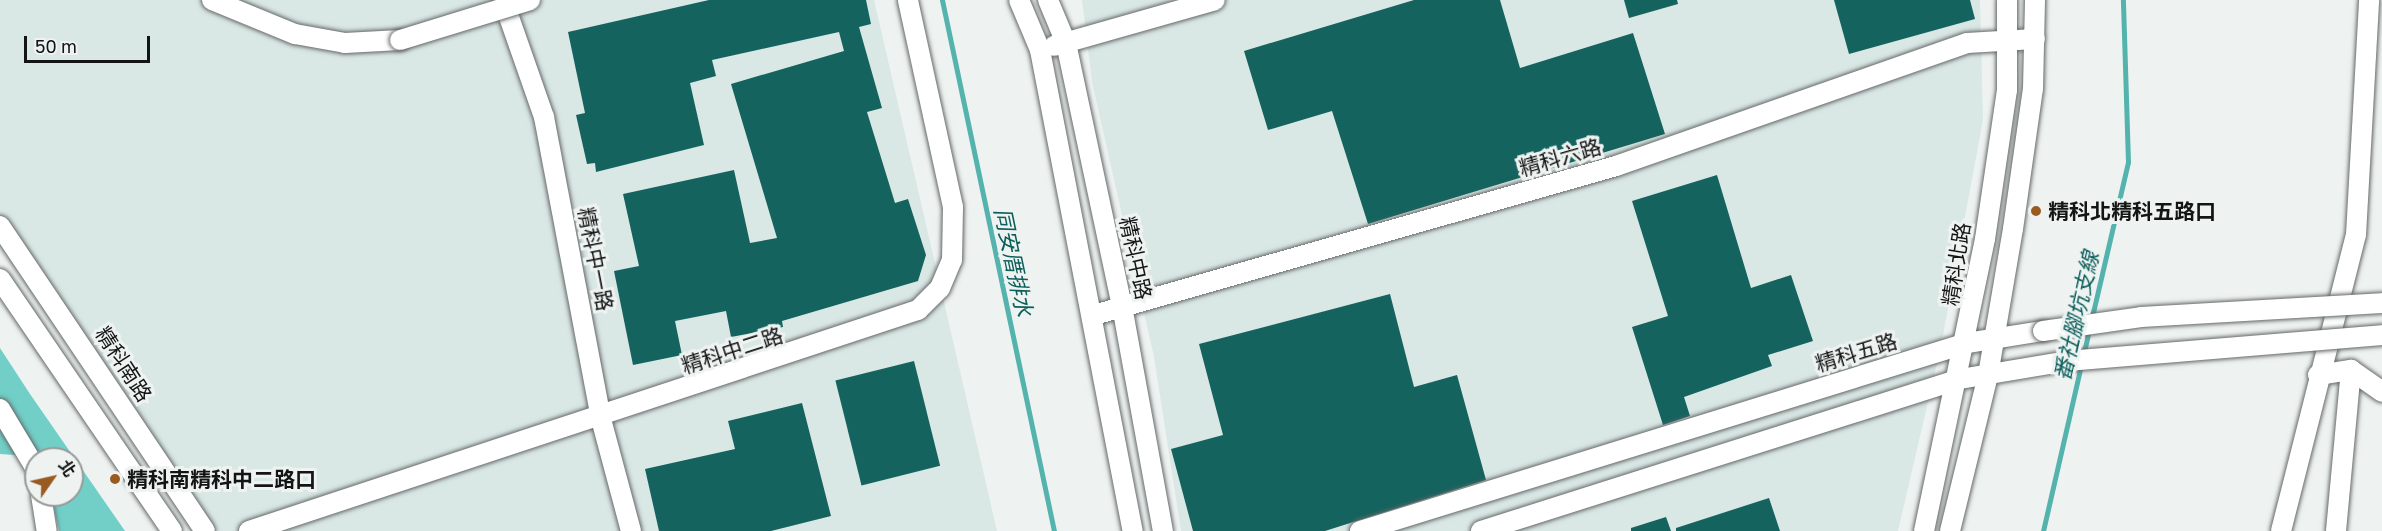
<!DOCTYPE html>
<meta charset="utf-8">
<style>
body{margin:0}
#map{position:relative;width:2382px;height:531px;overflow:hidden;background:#eef3f2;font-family:"Golos Text","Noto Sans TC",sans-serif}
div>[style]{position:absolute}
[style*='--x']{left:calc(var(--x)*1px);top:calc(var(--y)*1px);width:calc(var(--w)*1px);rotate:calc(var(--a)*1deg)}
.built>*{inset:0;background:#d9e7e5}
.forest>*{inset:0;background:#71cfc8}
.stream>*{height:5px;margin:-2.5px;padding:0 2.5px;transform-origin:2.5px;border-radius:2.5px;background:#54b3ac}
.building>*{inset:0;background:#15635f;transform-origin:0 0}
.roads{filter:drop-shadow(0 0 2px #656969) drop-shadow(0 0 2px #656969)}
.minor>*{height:20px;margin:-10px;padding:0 10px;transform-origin:10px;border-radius:10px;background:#fff}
.bridges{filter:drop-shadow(0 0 2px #656969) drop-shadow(0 0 2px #656969)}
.minor-bridge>*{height:20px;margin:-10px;padding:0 10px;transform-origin:10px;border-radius:10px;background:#fff}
.dots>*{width:16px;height:16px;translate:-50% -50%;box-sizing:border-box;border:3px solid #eef3f2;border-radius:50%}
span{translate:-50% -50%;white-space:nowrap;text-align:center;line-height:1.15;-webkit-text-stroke:6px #eef3f2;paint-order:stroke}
.street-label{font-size:21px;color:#131414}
.poi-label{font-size:21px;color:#131414;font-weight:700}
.left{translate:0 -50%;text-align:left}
.water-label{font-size:22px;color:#0b5e5a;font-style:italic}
.north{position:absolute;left:24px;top:447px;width:60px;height:60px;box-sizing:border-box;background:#eef3f2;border:2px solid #969a99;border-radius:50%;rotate:56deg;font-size:16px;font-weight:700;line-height:24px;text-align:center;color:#131414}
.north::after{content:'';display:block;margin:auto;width:21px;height:27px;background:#9a5b21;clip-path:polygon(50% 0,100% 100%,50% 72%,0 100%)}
.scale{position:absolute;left:24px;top:36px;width:126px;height:27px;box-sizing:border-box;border:3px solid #131414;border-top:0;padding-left:8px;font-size:18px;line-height:21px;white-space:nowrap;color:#131414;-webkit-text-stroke:4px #eef3f2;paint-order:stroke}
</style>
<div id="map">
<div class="built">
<div style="clip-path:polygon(0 0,874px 0,997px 531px,213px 531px,0 231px)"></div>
<div style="clip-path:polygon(1082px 0,1980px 0,1983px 120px,1941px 346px,1898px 531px,1181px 531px,1154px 357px,1092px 82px)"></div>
</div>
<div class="forest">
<div style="clip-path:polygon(0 348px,30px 394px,125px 531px,59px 531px,51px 495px,72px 495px,72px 459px,0 454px)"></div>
</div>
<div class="stream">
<div style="--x:942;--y:0;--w:543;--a:78.09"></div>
<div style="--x:2091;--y:321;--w:163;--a:-76.9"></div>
<div style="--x:2128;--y:162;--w:162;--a:-91.8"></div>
<div style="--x:2083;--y:356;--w:27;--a:-77"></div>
<div style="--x:2043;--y:531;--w:170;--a:-77.1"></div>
</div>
<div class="building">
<div style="clip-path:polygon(709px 0,866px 0,871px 24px,859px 27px,882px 108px,867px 112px,895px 203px,908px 199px,926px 255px,918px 281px,782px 321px,783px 327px,731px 337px,726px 311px,675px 321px,682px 355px,633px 365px,614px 271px,639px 266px,623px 194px,734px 170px,750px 243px,777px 238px,731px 84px,844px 51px,839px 32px,712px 60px,716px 76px,690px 83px,704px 145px,596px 172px,595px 163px,587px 164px,576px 115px,585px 113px,568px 32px)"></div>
<div style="clip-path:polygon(1414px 0,1500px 0,1520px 68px,1633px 33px,1665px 134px,1368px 224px,1332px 111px,1268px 130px,1244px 51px)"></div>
<div style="clip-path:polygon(1624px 0,1677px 0,1678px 4px,1629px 18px)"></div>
<div style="clip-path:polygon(1834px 0,1970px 0,1975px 19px,1849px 54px)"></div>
<div style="clip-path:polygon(1717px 175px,1751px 288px,1791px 275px,1813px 341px,1768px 355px,1772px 366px,1684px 397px,1690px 416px,1663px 425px,1632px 327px,1668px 316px,1632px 201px)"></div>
<div style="clip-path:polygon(1390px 294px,1414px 387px,1457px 375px,1486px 480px,1325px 531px,1193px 531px,1171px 449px,1223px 435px,1199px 344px)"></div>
<div style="left:914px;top:361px;width:108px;height:81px;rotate:76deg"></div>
<div style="clip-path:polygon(802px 403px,831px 516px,771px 531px,659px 531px,645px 469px,735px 449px,728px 421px)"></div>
<div style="clip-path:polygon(1769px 498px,1780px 531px,1676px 531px,1676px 528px)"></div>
<div style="clip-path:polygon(1666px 517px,1671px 531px,1631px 531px,1631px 528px)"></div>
</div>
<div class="roads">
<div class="minor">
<div style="--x:212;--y:0;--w:90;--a:22.3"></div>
<div style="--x:295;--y:34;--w:51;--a:10.2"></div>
<div style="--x:345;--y:43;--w:55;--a:-3.1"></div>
<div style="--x:503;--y:0;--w:124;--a:70.7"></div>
<div style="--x:544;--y:117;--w:307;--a:79.3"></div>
<div style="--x:601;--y:419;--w:116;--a:75"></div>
<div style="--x:1019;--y:0;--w:54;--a:67.2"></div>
<div style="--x:1040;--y:50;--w:490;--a:79.1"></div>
<div style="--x:1048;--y:0;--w:47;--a:67.3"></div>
<div style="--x:1066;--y:43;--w:269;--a:78"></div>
<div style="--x:1122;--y:306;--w:229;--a:79.7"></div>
<div style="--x:1054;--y:46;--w:167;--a:-15.9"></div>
<div style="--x:0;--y:226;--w:367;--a:56.1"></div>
<div style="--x:0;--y:279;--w:305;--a:55.7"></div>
<div style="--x:1094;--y:315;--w:543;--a:-15.93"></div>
<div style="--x:1616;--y:166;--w:372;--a:-19.3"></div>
<div style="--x:1967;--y:43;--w:68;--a:-3.4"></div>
<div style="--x:2318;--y:375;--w:33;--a:-9"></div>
<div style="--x:2351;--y:370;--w:38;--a:35"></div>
<div style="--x:0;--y:409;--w:70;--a:59"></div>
<div style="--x:41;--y:495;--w:36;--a:81"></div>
<div style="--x:249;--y:531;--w:705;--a:-18.28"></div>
<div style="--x:918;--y:310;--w:31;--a:-45"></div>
<div style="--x:940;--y:288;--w:30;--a:-67"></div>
<div style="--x:952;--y:260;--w:53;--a:-88.9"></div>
<div style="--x:953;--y:207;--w:212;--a:-102.3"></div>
<div style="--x:1360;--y:531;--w:635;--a:-17.21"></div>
<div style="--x:1967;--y:343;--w:77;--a:-9"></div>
<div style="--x:1481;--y:531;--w:503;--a:-17.61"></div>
<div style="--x:1960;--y:379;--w:109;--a:-9.5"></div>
<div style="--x:1924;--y:531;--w:298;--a:-78.2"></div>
<div style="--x:1985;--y:239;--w:151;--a:-81.6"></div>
<div style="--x:2007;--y:90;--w:90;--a:-90"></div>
<div style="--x:1950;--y:531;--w:161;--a:-76.3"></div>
<div style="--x:1988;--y:375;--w:148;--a:-80.3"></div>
<div style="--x:2013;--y:229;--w:141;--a:-81.9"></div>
<div style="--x:2033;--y:89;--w:89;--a:-88.7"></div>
<div style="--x:2281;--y:531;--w:305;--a:-75.8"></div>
<div style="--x:2356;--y:235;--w:235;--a:-86.8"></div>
<div style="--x:2336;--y:531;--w:162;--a:-84.7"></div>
</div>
</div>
<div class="bridges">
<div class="minor-bridge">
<div style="--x:400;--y:40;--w:136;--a:-17.1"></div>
<div style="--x:2043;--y:331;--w:99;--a:-8.1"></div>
<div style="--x:2141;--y:317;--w:241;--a:-3.3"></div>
<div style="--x:2067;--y:361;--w:316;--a:-4.7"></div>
</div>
</div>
<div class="dots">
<div style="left:2036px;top:211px;background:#9a5b21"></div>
<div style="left:115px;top:479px;background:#9a5b21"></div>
</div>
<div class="street-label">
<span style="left:1560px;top:157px;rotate:-16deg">精科六路</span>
<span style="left:1136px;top:258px;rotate:78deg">精科中路</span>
<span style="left:596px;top:259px;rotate:79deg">精科中一路</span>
<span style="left:1956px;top:264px;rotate:-81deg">精科北路</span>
<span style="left:732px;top:350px;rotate:-18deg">精科中二路</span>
<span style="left:1856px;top:352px;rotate:-17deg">精科五路</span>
<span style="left:124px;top:364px;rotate:57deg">精科南路</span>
</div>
<div class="poi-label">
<span class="left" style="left:2048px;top:211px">精科北精科五路口</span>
<span class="left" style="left:127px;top:479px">精科南精科中二路口</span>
</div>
<div class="water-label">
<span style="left:1014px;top:262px;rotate:78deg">同安厝排水</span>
<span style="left:2076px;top:316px;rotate:-77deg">番社腳坑支線</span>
</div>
<div class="north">北</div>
<div class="scale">50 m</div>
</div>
